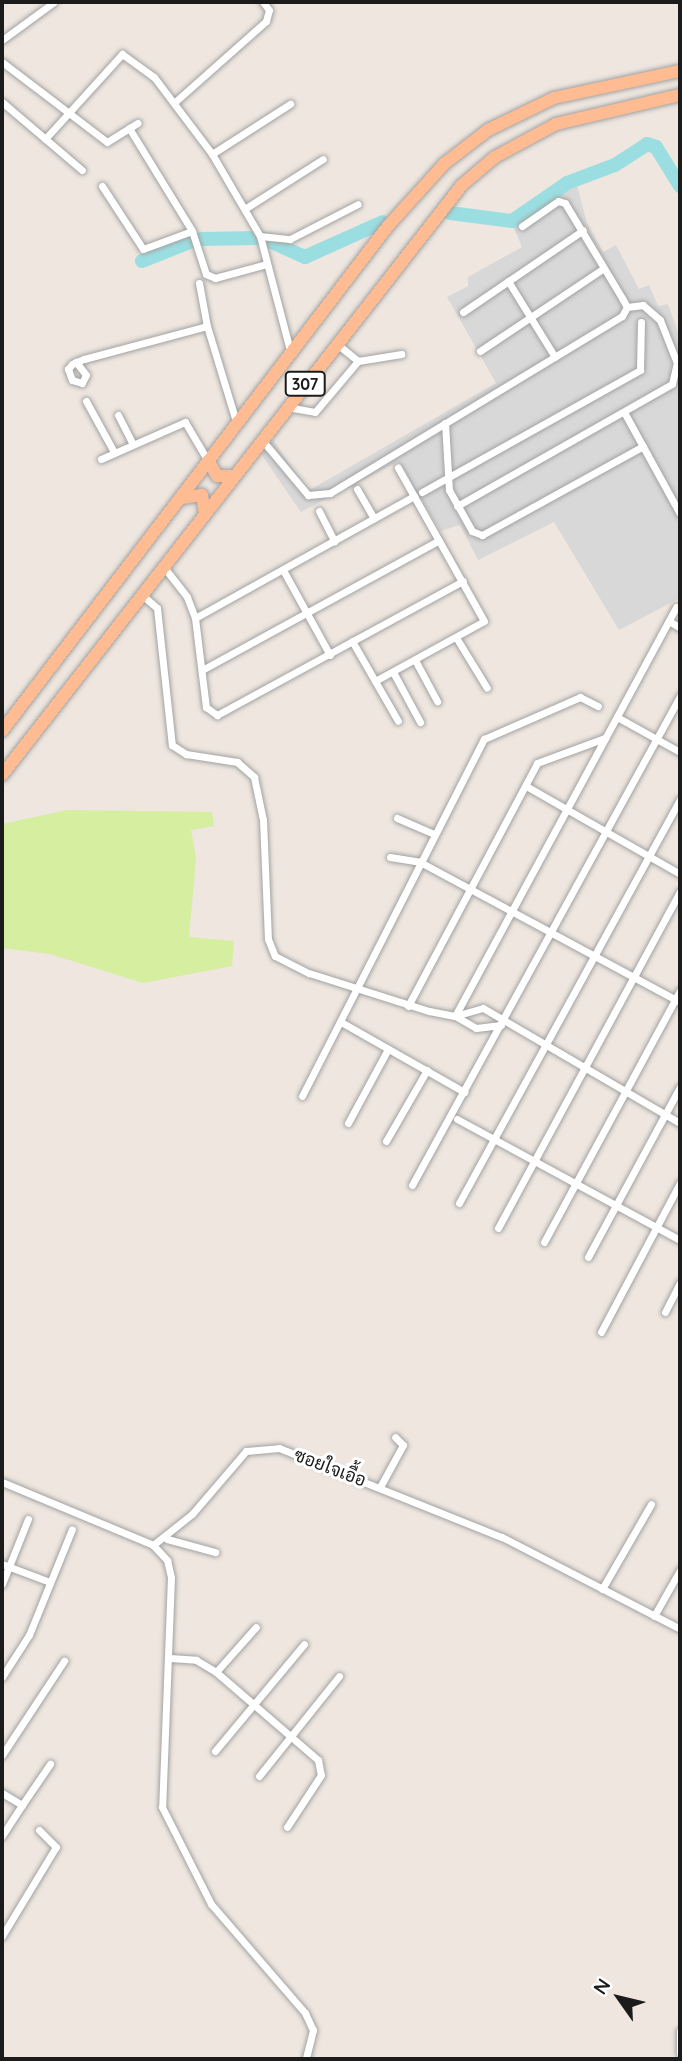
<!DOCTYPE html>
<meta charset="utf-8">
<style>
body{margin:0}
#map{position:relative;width:682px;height:2061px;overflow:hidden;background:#eee6df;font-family:Quicksand,Sarabun,sans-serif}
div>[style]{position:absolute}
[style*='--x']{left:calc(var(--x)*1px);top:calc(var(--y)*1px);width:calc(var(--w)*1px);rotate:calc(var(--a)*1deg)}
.residential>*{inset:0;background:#d9d8d8}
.grass>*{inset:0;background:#d5ee9f}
.river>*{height:14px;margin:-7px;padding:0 7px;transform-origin:7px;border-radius:7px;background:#9bdee1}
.roads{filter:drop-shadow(0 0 2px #a2a2a2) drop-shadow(0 0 2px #a2a2a2)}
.minor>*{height:7px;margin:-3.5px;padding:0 3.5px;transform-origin:3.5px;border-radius:3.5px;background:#fff}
.primary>*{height:12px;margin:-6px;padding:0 6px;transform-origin:6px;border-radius:6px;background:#ffbc93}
span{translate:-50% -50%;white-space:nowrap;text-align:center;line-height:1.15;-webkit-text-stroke:6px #fff;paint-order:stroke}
.shield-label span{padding:2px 5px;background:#fff;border:2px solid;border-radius:5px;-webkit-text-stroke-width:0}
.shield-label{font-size:16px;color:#1b1b1b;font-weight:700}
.street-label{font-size:18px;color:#1b1b1b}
.frame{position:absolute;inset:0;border:4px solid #1b1b1b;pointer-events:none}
.north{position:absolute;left:584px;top:1963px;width:70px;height:70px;-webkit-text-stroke:5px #fff;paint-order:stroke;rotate:304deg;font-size:19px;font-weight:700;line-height:28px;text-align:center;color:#1b1b1b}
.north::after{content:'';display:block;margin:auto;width:24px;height:32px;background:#1b1b1b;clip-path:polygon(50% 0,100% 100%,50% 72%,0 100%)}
</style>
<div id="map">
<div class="residential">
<div style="clip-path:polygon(576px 182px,587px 223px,603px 252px,616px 245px,639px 289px,649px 285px,658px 306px,668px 304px,680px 338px,680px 598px,619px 630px,554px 522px,478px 560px,460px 525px,441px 531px,398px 462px,301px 512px,261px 454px,273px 440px,308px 491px,496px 383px,447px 297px,468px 286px,468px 277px,522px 247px,512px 224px)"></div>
</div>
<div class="grass">
<div style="clip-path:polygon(68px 810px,212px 812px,214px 826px,191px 830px,196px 858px,189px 937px,234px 941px,232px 966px,143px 983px,50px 954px,2px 948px,2px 824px)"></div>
</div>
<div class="river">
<div style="--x:450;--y:213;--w:63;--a:7.4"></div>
<div style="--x:512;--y:221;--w:67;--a:-34.6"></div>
<div style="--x:567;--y:183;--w:51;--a:-20.6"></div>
<div style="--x:615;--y:165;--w:38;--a:-33"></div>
<div style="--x:647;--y:144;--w:9;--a:18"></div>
<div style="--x:656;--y:147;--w:46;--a:58.4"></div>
<div style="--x:201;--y:239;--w:55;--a:-1"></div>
<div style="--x:265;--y:239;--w:44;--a:24.2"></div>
<div style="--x:305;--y:257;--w:85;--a:-24.2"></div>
<div style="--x:142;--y:261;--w:54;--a:-21.8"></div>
</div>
<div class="roads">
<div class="minor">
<div style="--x:2;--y:40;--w:64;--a:-36.2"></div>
<div style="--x:2;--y:62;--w:132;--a:37.3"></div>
<div style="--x:107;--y:142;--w:36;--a:-32"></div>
<div style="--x:176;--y:101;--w:120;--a:-41.6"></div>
<div style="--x:266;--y:21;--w:11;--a:-75"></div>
<div style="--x:269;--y:10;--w:10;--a:-127"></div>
<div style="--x:2;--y:102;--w:105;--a:40.4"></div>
<div style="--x:129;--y:128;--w:121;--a:58.5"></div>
<div style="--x:192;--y:231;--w:45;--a:72"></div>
<div style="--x:206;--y:274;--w:10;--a:24"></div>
<div style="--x:215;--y:278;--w:54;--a:-15.1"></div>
<div style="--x:45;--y:139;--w:115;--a:-47.8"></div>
<div style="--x:122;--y:54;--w:39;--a:36"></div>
<div style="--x:154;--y:77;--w:96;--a:53"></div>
<div style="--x:212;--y:154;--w:95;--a:59.7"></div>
<div style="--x:260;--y:236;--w:122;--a:75.3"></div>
<div style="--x:212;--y:154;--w:93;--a:-32.7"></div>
<div style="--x:102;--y:186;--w:75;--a:56.9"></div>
<div style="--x:143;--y:249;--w:52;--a:-20.2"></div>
<div style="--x:246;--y:208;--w:91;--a:-32.5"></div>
<div style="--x:260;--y:236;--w:30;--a:6"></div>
<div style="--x:290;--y:239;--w:76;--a:-27.2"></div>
<div style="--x:508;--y:281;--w:89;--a:58.3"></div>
<div style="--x:199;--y:283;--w:44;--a:79.5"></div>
<div style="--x:463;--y:312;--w:145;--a:-34.3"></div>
<div style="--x:480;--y:351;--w:149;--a:-33.8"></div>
<div style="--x:358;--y:361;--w:44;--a:-9.2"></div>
<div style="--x:76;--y:362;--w:16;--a:52"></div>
<div style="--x:86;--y:375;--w:9;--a:117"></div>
<div style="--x:82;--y:383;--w:10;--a:-163"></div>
<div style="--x:72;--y:380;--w:12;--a:-110"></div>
<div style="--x:68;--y:369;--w:6;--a:-51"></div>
<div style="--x:72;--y:364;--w:4;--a:-27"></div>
<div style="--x:76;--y:362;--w:9;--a:-21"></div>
<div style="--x:84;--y:359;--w:127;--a:-15"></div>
<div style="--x:207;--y:326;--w:103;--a:73.1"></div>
<div style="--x:86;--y:401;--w:58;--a:61.2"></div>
<div style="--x:287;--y:407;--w:28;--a:10"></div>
<div style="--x:315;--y:412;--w:67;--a:-49.9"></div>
<div style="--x:358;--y:361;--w:27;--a:-141"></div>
<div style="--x:624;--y:412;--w:116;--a:61.2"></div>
<div style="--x:118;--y:415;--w:31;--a:63"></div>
<div style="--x:445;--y:423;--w:67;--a:86.6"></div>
<div style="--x:449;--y:490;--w:47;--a:60.7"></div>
<div style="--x:472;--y:531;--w:11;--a:22"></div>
<div style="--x:482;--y:535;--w:184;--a:-28.9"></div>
<div style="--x:262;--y:440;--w:72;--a:50.1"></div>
<div style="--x:308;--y:495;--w:22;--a:-5"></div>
<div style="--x:330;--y:493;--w:341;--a:-31.2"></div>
<div style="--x:622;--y:316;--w:10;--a:-61"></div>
<div style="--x:627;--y:307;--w:10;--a:-119"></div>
<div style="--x:622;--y:298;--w:111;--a:-121"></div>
<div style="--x:565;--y:203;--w:7;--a:-164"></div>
<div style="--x:558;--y:201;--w:44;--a:145.2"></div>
<div style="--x:101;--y:459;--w:92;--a:-23.8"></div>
<div style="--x:185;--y:422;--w:45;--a:59.5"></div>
<div style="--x:357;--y:489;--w:34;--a:60"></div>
<div style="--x:422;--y:492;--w:250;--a:-29.2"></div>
<div style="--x:640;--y:370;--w:48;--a:-88.8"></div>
<div style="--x:457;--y:506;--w:247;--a:-29.6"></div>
<div style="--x:672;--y:384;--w:22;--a:-77"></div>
<div style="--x:677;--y:363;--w:46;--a:-111.6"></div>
<div style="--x:660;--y:320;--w:23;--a:-139"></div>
<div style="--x:643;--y:305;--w:16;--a:173"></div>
<div style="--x:319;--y:511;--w:34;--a:63"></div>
<div style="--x:163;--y:566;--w:39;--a:52"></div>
<div style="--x:187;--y:597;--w:22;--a:69"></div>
<div style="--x:195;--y:618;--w:90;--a:83"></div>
<div style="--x:206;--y:707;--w:14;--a:36"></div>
<div style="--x:217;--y:715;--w:280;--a:-28.6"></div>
<div style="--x:283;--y:570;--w:97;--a:61.1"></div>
<div style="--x:141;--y:594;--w:21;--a:41"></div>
<div style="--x:157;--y:608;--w:138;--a:83.8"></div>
<div style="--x:172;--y:745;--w:17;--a:33"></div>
<div style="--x:186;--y:754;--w:52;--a:8.9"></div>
<div style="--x:237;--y:762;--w:23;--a:41"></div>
<div style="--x:254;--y:777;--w:44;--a:78.2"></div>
<div style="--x:263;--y:820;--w:119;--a:87.6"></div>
<div style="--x:268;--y:939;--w:18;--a:68"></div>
<div style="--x:275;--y:956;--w:38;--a:27"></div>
<div style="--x:309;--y:973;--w:126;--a:17.6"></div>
<div style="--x:429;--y:1011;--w:26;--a:11"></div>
<div style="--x:455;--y:1016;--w:29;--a:-16"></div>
<div style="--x:483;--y:1008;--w:228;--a:30.3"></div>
<div style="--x:195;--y:618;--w:251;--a:-29.1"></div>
<div style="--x:669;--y:621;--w:13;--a:32"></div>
<div style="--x:457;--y:639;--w:57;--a:58.5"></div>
<div style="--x:352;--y:641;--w:92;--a:60.1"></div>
<div style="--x:415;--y:660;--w:47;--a:61.8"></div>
<div style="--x:202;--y:670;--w:270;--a:-28.7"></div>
<div style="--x:393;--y:672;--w:57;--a:61.6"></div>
<div style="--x:375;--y:681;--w:124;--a:-28.8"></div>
<div style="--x:484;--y:621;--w:176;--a:-119.3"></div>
<div style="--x:617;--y:717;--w:72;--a:29.1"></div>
<div style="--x:526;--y:786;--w:177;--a:29.7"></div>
<div style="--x:397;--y:818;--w:40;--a:23.4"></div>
<div style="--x:390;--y:857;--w:30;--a:9"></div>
<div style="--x:420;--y:862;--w:295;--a:28.3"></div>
<div style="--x:408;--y:1006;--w:275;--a:-62"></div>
<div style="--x:537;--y:763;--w:72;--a:-20.2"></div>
<div style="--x:341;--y:1022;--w:142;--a:29.6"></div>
<div style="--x:501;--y:1025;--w:25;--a:173"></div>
<div style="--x:476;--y:1028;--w:24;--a:-150"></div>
<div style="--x:455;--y:1016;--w:465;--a:-61.6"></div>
<div style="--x:302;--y:1096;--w:401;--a:-63"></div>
<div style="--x:484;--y:739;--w:105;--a:-23.6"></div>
<div style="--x:580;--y:697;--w:20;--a:27"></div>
<div style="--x:457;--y:1119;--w:254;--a:28.5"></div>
<div style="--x:348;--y:1123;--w:84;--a:-61.6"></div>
<div style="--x:386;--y:1141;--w:82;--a:-60"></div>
<div style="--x:412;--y:1185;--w:558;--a:-61.27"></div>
<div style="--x:459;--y:1203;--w:460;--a:-61.3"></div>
<div style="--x:498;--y:1228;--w:382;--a:-61.6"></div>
<div style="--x:544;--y:1242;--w:286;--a:-61.6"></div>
<div style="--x:588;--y:1257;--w:193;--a:-61.6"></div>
<div style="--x:665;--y:1312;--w:33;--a:-63"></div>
<div style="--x:601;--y:1332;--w:169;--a:-62.1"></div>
<div style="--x:2;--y:1482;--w:164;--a:22.6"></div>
<div style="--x:153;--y:1545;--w:50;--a:-38.5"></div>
<div style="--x:192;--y:1514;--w:83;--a:-49.4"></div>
<div style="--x:246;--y:1451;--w:33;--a:-5"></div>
<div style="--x:279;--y:1448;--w:240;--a:21.8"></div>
<div style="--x:502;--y:1537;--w:200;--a:27.3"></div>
<div style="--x:380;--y:1487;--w:48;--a:-61.3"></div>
<div style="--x:403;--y:1445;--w:11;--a:-135"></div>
<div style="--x:167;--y:1539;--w:50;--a:15.2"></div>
<div style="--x:153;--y:1545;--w:21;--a:47"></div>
<div style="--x:167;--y:1560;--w:17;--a:77"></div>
<div style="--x:171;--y:1577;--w:230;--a:92.2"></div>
<div style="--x:162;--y:1807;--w:109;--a:63.2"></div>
<div style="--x:211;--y:1904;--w:144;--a:49.2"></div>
<div style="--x:305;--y:2013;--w:19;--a:65"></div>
<div style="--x:313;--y:2030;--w:30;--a:104"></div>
<div style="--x:2;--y:1564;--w:51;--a:20.6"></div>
<div style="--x:2;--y:1584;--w:70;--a:-68.2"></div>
<div style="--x:602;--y:1589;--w:98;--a:-60"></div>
<div style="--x:654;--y:1616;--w:53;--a:-60.5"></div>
<div style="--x:170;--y:1658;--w:26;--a:4"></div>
<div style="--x:196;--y:1660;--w:23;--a:31"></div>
<div style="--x:216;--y:1672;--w:135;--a:40.8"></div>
<div style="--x:318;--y:1760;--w:15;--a:79"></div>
<div style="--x:321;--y:1775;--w:62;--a:123.2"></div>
<div style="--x:216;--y:1672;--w:60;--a:-48.4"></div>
<div style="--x:2;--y:1677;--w:50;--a:-57.3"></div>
<div style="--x:29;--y:1635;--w:114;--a:-67.9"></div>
<div style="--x:215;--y:1751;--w:139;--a:-50.2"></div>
<div style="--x:2;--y:1755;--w:113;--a:-56.6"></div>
<div style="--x:259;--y:1776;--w:128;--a:-51.3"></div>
<div style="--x:2;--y:1793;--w:23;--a:31"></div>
<div style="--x:22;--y:1805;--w:37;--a:123"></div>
<div style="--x:22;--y:1805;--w:50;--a:-55.7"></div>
<div style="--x:2;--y:1936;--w:104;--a:-58.8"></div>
<div style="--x:56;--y:1847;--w:24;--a:-135"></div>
<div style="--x:680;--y:2031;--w:22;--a:90"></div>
</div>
<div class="primary">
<div style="--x:209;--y:462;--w:16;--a:60"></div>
<div style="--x:217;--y:476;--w:17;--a:0"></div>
<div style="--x:182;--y:498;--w:20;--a:-9"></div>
<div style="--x:202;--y:495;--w:18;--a:81"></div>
<div style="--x:2;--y:731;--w:636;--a:-52.61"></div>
<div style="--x:388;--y:226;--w:84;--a:-47.9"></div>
<div style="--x:444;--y:164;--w:56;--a:-37.7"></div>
<div style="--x:488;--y:130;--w:73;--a:-25.9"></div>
<div style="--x:554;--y:98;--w:129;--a:-12.1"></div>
<div style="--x:2;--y:775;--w:748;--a:-52.06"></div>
<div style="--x:462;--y:185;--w:43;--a:-40.3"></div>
<div style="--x:495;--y:157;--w:69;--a:-28.4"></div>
<div style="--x:556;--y:124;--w:127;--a:-13.2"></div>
</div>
</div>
<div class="shield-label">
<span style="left:305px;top:384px">307</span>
</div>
<div class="street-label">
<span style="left:330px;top:1468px;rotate:21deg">ซอยใจเอื้อ</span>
</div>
<div class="frame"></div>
<div class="north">N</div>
</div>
